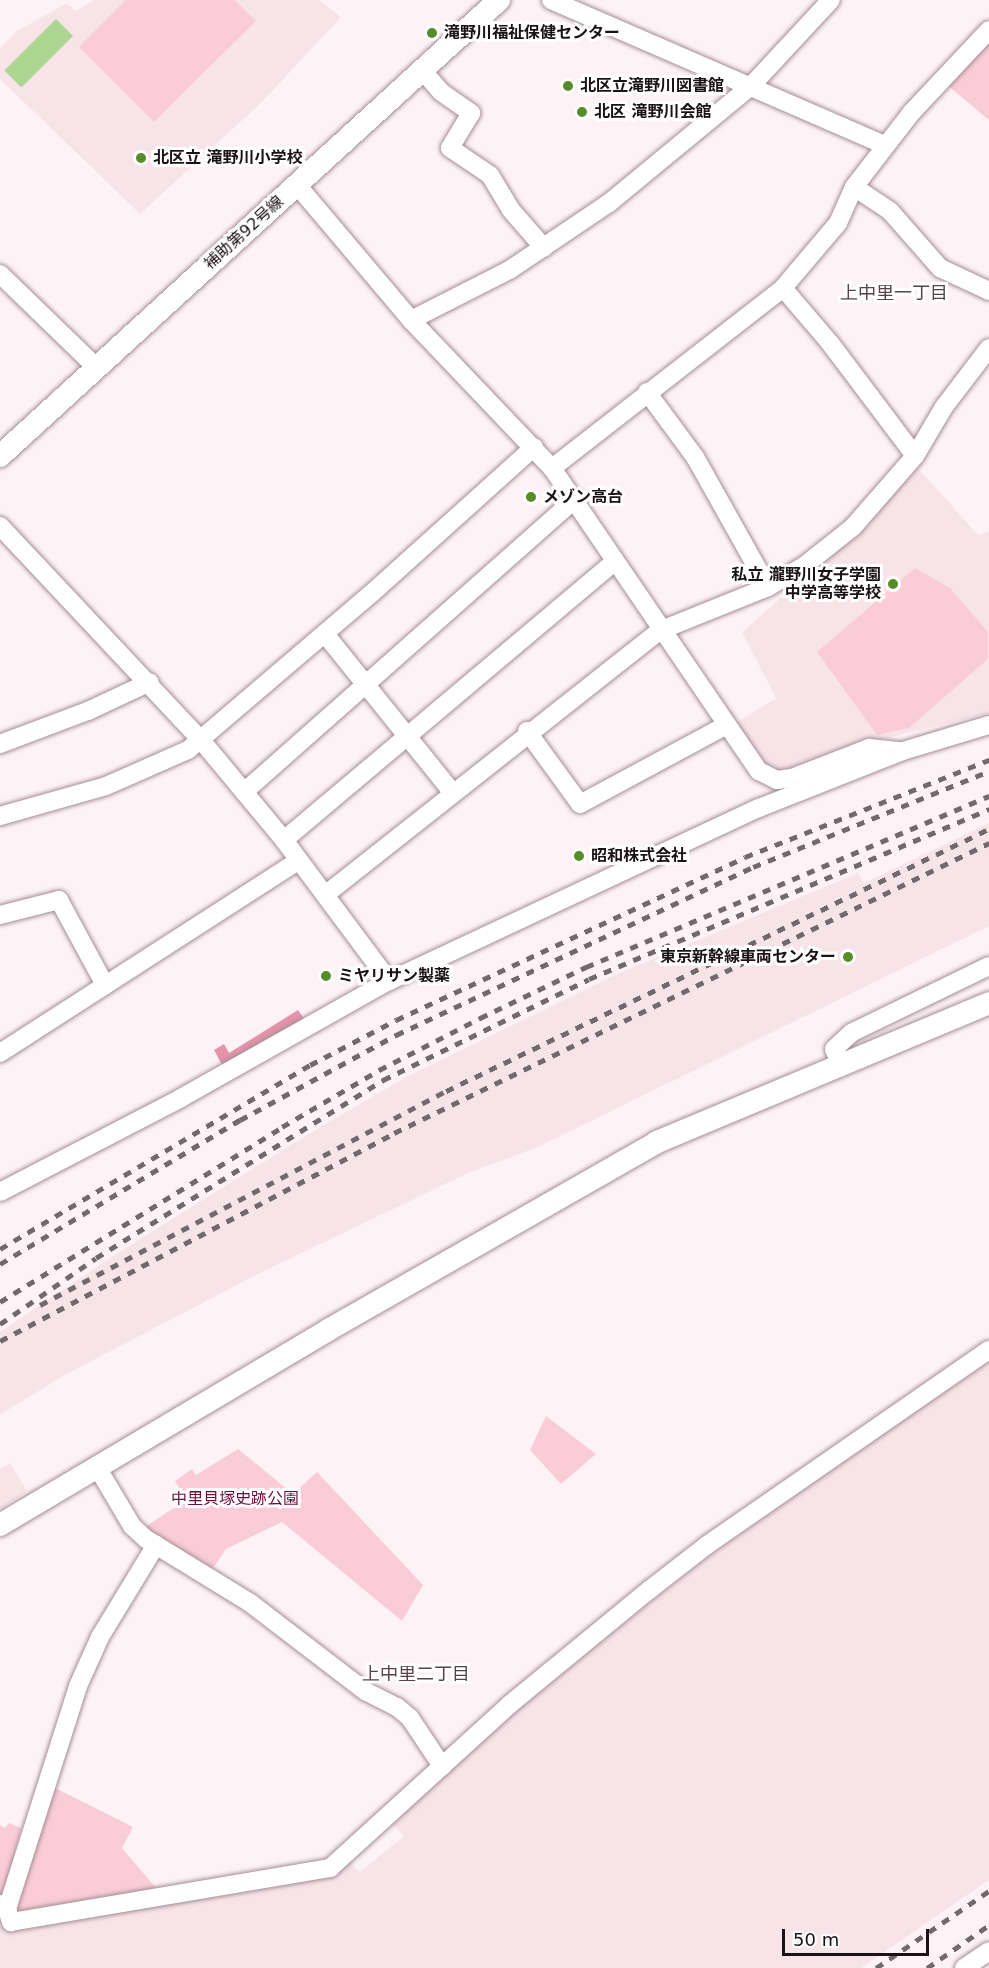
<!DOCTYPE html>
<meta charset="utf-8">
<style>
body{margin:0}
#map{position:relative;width:989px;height:1968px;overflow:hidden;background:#fdf3f6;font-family:"DejaVu Sans","Noto Sans JP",sans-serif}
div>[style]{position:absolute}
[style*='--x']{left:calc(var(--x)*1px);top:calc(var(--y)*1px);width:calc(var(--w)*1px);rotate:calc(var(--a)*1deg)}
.built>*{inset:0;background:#f7e4e9}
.green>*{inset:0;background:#faccd8}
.forest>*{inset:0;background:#e593ac}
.water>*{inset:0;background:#add692;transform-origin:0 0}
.roads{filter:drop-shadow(0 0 2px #a48e94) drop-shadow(0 0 2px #a48e94)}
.minor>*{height:18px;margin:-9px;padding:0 9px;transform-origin:9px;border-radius:9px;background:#fff}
.tertiary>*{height:22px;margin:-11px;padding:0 11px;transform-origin:11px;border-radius:11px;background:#fff}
.rail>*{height:4.5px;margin-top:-2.25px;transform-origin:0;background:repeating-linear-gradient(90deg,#72696c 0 8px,transparent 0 16px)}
.dots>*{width:16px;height:16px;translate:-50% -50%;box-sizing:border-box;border:3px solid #fff;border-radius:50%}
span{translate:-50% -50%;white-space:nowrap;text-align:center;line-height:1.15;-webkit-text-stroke:6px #fff;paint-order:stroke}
.poi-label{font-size:16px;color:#1a1214;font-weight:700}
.left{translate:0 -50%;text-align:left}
.right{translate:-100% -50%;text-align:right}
.street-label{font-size:16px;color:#1a1214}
.park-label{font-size:16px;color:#6d0d39}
.neighbourhood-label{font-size:18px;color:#574349}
.scale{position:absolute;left:782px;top:1929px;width:147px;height:27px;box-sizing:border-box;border:3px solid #1a1214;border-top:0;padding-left:8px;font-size:18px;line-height:21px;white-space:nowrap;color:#1a1214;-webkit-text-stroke:4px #fff;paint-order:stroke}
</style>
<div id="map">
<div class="built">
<div style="clip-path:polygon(94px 0,319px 0,341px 17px,261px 103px,140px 214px,0 79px,0 48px,17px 31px,67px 3px,76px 11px)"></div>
<div style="clip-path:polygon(918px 468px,978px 535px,989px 531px,989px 713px,875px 741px,789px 772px,773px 771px,758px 761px,734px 724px,776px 698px,742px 632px,857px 531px)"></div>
<div style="clip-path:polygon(989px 823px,989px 926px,538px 1147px,468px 1173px,258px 1274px,61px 1377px,0 1415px,0 1332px,116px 1254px,312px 1132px,406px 1077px,617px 974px,858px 873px,864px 883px)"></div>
<div style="clip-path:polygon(989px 1359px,989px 1880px,861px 1968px,0 1968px,0 1921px,14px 1931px,211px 1895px,348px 1860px,360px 1872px,404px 1836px,390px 1822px,517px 1708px,713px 1553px)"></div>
<div style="clip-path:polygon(10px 1463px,27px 1491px,0 1509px,0 1469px)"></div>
</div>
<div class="green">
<div style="clip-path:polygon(126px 0,235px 0,256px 21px,154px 122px,79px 47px)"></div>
<div style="clip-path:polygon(989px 36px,989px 120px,946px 84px)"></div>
<div style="clip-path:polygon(915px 568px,950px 588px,988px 632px,988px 659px,909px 728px,877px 735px,817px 652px)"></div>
<div style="clip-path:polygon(546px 1416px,596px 1454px,561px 1484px,530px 1450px)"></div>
<div style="clip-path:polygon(238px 1449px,293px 1494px,317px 1472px,423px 1585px,402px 1621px,282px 1522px,226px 1549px,212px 1570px,142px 1529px,186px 1500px,175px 1481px,192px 1469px,196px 1475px)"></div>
<div style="clip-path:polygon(51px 1786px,133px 1827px,122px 1848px,156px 1888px,21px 1915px,17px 1906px)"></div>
<div style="clip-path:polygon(9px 1823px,21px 1828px,5px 1893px,0 1894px,0 1825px,5px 1828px)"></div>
</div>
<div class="forest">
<div style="clip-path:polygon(298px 1010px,305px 1020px,230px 1067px,221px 1063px,214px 1050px,224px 1044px,229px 1053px)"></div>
</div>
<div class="water">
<div style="left:56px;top:19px;width:24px;height:73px;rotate:45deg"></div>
</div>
<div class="roads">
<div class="minor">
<div style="--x:551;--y:0;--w:364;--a:23.5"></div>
<div style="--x:422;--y:70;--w:29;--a:49"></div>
<div style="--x:441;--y:92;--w:37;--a:35"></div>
<div style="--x:471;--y:113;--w:41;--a:121"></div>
<div style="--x:450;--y:148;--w:48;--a:34"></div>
<div style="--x:490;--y:175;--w:41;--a:59"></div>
<div style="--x:511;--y:210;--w:50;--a:49"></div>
<div style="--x:297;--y:185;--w:177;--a:49.8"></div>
<div style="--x:411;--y:320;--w:204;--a:46.4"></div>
<div style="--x:552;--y:468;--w:367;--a:55.7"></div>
<div style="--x:759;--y:771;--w:20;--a:27"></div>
<div style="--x:777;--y:780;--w:15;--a:-8"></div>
<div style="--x:792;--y:778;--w:83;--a:-21.3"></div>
<div style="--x:869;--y:748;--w:29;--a:6"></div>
<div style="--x:854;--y:187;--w:43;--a:33.7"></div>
<div style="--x:890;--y:211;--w:76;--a:48.7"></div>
<div style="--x:940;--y:268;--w:54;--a:25.1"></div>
<div style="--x:0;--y:274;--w:135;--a:44.1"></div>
<div style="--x:783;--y:288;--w:72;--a:49.5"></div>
<div style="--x:830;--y:343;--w:141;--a:53"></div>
<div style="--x:411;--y:320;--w:112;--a:-27"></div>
<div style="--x:511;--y:269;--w:118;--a:-34"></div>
<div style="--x:609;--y:203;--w:184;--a:-39.5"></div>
<div style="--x:751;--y:86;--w:117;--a:-47.1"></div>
<div style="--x:647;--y:392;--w:81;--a:53.6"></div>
<div style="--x:695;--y:457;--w:149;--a:60.7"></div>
<div style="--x:552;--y:468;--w:293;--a:-37.9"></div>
<div style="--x:783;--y:288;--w:85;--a:-49.8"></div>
<div style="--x:838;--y:223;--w:39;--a:-66"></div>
<div style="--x:854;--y:187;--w:95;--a:-52.3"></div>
<div style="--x:912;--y:112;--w:112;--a:-46.8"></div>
<div style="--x:0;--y:526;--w:294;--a:46.8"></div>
<div style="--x:201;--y:740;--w:130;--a:50.3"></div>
<div style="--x:284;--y:840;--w:176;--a:53.3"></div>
<div style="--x:325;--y:634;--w:203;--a:51.2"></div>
<div style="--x:527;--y:731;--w:90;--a:54"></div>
<div style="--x:580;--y:804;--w:165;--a:-28.3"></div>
<div style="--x:0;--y:744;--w:94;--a:-20.6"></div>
<div style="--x:88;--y:711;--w:68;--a:-25.1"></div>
<div style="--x:244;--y:792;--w:442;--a:-41.5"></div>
<div style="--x:0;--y:816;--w:110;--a:-15.8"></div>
<div style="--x:106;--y:786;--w:90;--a:-23.7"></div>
<div style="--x:188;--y:750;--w:242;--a:-40.5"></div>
<div style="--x:372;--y:593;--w:218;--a:-42"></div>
<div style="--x:284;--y:840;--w:431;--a:-40.1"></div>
<div style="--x:325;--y:895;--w:426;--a:-38.3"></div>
<div style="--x:659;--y:631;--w:118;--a:-22"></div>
<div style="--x:768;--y:587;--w:42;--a:-30.3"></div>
<div style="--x:804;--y:566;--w:63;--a:-38.5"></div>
<div style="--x:853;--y:527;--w:94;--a:-48.9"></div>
<div style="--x:915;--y:456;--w:57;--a:-59.4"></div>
<div style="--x:944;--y:407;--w:74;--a:-52.7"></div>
<div style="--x:0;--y:915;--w:61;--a:-14.3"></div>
<div style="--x:59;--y:900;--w:97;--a:61.6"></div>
<div style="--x:0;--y:1053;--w:354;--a:-32.8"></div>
<div style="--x:840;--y:1063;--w:15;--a:-113"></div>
<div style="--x:834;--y:1049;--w:23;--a:-43"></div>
<div style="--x:851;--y:1033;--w:153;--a:-25.9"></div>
<div style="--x:0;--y:1192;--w:204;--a:-27.4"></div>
<div style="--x:181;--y:1098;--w:239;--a:-29.4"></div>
<div style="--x:389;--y:981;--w:408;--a:-25.1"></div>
<div style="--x:759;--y:808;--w:155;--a:-21.6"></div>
<div style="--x:903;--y:751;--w:90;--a:-16.8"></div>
<div style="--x:97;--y:1467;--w:69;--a:59.3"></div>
<div style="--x:132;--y:1526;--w:19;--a:43"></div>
<div style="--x:146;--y:1539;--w:121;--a:31.5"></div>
<div style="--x:249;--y:1602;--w:146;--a:37.5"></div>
<div style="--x:365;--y:1691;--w:36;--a:27"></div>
<div style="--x:397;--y:1707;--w:17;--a:40"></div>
<div style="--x:410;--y:1718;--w:58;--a:56.3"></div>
<div style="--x:0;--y:1904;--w:9;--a:36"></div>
<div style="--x:7;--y:1909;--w:14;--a:73"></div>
<div style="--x:11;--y:1922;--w:324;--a:-9.6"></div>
<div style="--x:330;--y:1868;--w:242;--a:-42.3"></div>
<div style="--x:509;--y:1705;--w:181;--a:-39.4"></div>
<div style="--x:649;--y:1590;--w:73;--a:-37.8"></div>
<div style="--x:707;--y:1545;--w:343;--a:-34.7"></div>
<div style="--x:7;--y:1909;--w:234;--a:-72.3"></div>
<div style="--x:78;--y:1686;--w:54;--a:-65.8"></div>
<div style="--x:100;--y:1637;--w:108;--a:-58.7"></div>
<div style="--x:964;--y:1968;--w:30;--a:-34"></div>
</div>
<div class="tertiary">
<div style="--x:0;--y:456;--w:676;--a:-42.42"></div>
<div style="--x:0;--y:1525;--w:382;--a:-30.7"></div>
<div style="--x:328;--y:1330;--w:379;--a:-29.7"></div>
<div style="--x:657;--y:1142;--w:360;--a:-22.7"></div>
</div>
</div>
<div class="rail">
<div style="--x:0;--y:1249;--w:360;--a:-30.7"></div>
<div style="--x:310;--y:1065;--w:97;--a:-27.6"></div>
<div style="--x:396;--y:1020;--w:385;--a:-25"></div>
<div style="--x:745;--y:857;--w:263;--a:-21.7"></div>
<div style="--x:0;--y:1264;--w:280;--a:-31"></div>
<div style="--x:240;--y:1120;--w:178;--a:-28.6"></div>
<div style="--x:396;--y:1035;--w:395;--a:-25.2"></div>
<div style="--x:753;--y:867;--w:255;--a:-22.1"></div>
<div style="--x:0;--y:1302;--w:332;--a:-31.8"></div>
<div style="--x:282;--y:1127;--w:113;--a:-30.4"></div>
<div style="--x:379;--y:1070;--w:114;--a:-27.2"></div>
<div style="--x:480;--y:1018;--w:118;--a:-25.7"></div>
<div style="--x:586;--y:967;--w:438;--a:-23"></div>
<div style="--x:40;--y:1305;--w:459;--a:-27.8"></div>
<div style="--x:446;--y:1091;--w:603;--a:-25.76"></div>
<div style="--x:0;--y:1324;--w:116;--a:-34.5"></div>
<div style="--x:96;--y:1258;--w:338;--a:-31.8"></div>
<div style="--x:383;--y:1080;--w:229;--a:-26.1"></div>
<div style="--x:589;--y:979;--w:435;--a:-23"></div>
<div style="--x:0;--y:1341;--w:446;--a:-27.8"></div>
<div style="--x:394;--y:1133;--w:662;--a:-25.98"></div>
<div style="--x:876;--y:1968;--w:137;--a:-34.3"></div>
<div style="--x:927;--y:1968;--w:75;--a:-34.7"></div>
</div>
<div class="dots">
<div style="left:432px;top:33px;background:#568d28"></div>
<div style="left:568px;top:86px;background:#568d28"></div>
<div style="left:582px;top:112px;background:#568d28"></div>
<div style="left:141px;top:158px;background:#568d28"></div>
<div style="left:531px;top:497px;background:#568d28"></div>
<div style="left:893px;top:584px;background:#568d28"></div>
<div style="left:579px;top:856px;background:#568d28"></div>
<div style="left:848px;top:957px;background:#568d28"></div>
<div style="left:326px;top:976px;background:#568d28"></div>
</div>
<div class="poi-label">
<span class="left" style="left:444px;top:33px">滝野川福祉保健センター</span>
<span class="left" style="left:580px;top:86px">北区立滝野川図書館</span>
<span class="left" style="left:594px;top:112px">北区 滝野川会館</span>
<span class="left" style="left:153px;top:158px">北区立 滝野川小学校</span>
<span class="left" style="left:543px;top:497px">メゾン高台</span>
<span class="right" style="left:881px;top:584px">私立 瀧野川女子学園<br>中学高等学校</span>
<span class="left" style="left:591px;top:856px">昭和株式会社</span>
<span class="right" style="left:836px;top:957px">東京新幹線車両センター</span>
<span class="left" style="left:338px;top:976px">ミヤリサン製薬</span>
</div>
<div class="street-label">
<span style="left:244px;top:233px;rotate:-42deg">補助第92号線</span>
</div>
<div class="park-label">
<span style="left:235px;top:1499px">中里貝塚史跡公園</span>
</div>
<div class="neighbourhood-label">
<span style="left:894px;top:293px">上中里一丁目</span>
<span style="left:416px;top:1674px">上中里二丁目</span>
</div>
<div class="scale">50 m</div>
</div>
